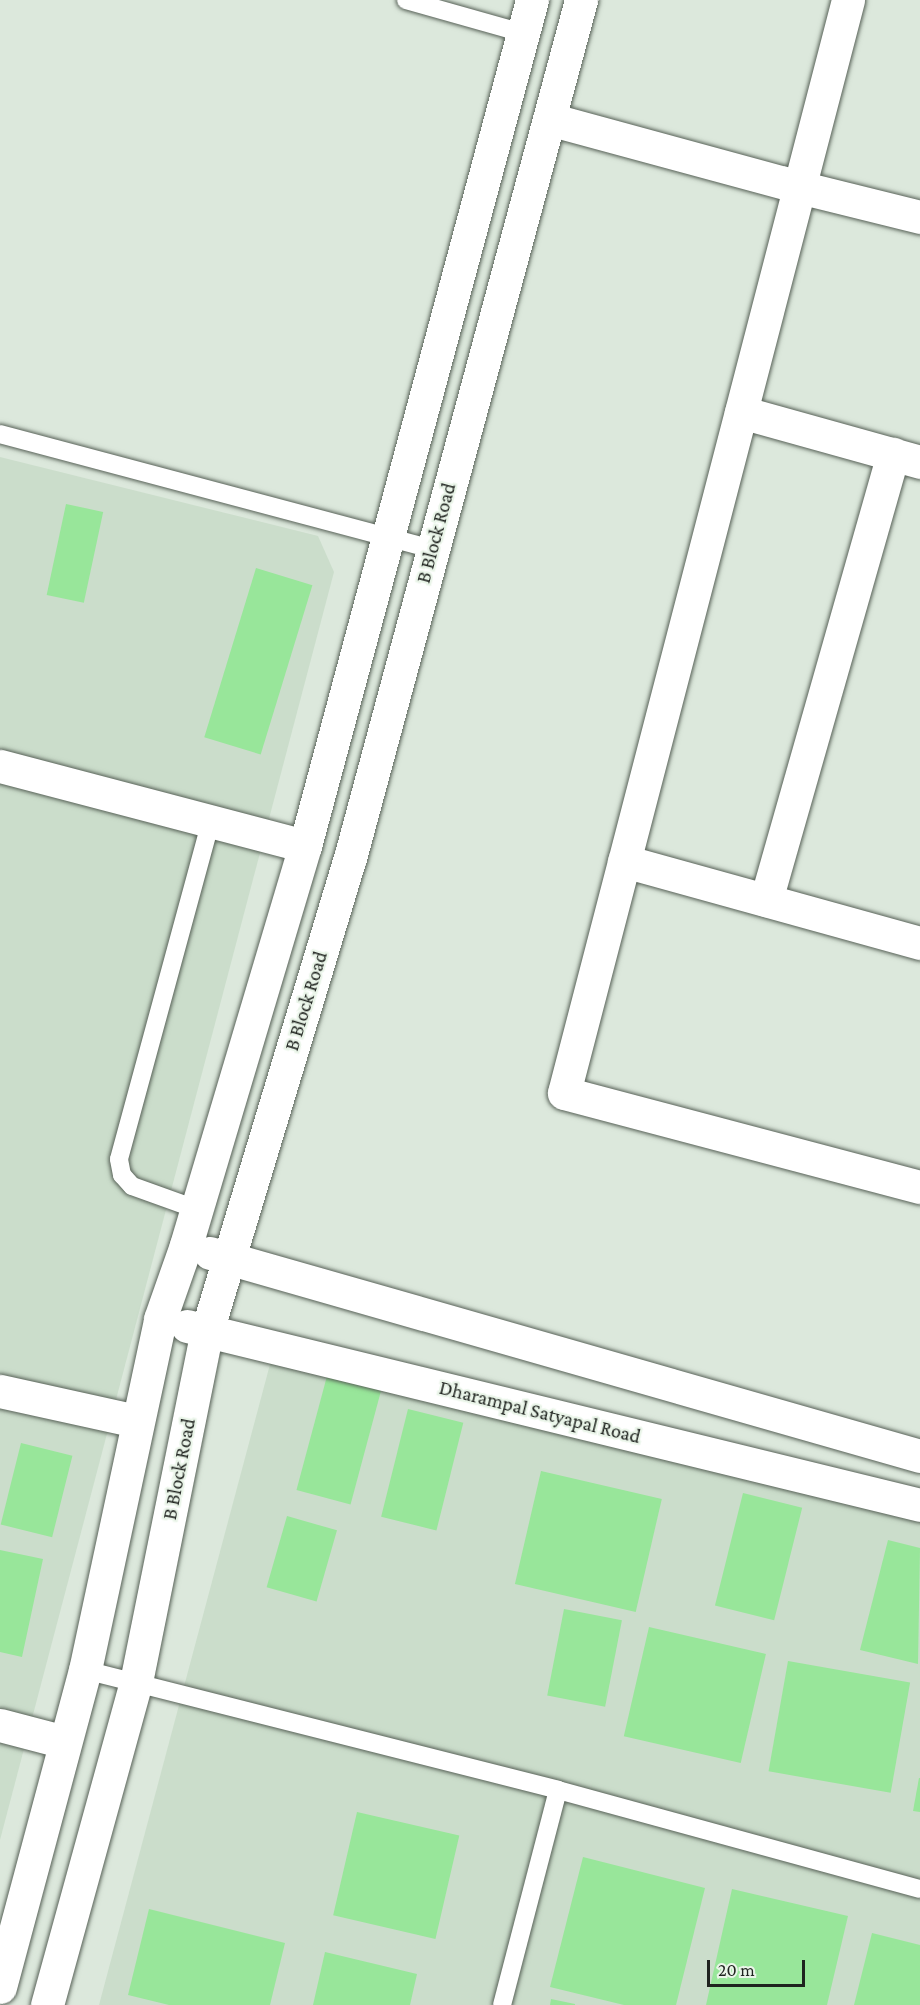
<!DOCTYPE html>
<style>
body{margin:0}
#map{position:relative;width:920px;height:2005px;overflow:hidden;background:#dce8dc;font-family:"Crimson Pro",serif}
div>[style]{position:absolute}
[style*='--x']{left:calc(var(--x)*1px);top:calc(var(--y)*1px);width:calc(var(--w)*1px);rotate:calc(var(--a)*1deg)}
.built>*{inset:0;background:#cbddcb}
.building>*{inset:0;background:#98e69a;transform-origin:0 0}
.roads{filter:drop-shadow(0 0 2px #576157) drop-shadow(0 0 2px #576157)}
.service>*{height:18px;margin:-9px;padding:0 9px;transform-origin:9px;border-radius:9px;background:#fff}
.minor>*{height:33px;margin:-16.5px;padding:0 16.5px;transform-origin:16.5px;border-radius:16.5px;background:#fff}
.tertiary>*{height:33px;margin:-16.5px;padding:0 16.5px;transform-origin:16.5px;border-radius:16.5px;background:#fff}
span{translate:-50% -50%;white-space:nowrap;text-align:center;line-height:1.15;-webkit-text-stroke:4.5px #eaf5e9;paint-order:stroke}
.street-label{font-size:20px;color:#1f231f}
.scale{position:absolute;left:707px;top:1960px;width:98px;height:27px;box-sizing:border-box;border:3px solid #1f231f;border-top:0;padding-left:8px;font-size:18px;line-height:21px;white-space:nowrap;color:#1f231f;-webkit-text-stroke:4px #eaf5e9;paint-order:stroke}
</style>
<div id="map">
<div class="built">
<div style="clip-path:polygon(0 457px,318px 536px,334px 572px,0 1840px)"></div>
<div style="clip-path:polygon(277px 1338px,920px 1497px,920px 2005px,99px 2005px)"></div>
</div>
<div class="building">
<div style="left:66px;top:504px;width:38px;height:93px;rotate:12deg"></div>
<div style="left:256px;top:568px;width:59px;height:177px;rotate:17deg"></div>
<div style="left:327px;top:1376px;width:56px;height:118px;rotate:15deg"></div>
<div style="left:408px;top:1409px;width:57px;height:111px;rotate:14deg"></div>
<div style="left:21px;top:1443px;width:53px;height:84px;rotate:14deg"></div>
<div style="left:541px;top:1471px;width:124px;height:116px;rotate:13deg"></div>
<div style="left:743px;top:1493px;width:61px;height:116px;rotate:14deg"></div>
<div style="left:287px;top:1516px;width:52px;height:74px;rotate:16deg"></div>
<div style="clip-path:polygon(888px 1540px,920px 1548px,918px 1664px,860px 1650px)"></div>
<div style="clip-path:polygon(0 1550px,43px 1559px,22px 1657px,0 1652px)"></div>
<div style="left:564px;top:1609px;width:59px;height:88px;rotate:11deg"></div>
<div style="left:649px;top:1627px;width:120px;height:112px;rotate:13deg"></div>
<div style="left:788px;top:1661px;width:124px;height:112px;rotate:10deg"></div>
<div style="clip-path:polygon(919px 1778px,920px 1778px,920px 1812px,913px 1811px)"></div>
<div style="left:357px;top:1812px;width:105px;height:106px;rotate:13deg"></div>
<div style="clip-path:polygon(583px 1857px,705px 1888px,676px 2005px,624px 2005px,550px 1987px)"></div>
<div style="clip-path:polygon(732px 1889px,848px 1916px,827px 2005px,706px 2005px)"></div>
<div style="clip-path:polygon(149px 1909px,285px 1943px,270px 2005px,169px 2005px,128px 1995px)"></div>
<div style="clip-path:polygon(872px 1933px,920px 1945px,920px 2005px,854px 2005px)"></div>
<div style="clip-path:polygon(325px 1952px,417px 1974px,410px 2005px,313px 2005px)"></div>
<div style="clip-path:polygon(551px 1999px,575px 2004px,575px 2005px,550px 2005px)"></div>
</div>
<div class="roads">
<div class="service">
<div style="--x:406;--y:0;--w:122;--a:15.8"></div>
<div style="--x:0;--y:434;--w:446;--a:14.9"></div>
<div style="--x:196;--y:1209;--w:68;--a:-160.2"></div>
<div style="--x:132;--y:1186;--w:15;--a:-132"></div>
<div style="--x:122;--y:1175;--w:16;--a:-101"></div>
<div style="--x:119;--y:1159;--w:351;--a:-74.8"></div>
<div style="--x:85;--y:1670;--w:488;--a:14.2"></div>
<div style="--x:558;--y:1790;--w:375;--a:15.3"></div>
<div style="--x:502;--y:2005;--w:222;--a:-75.4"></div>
</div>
<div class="minor">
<div style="--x:848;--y:0;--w:1129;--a:104.57"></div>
<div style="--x:564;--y:1093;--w:368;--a:14.8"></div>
<div style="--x:549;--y:119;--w:259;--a:15.2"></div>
<div style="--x:799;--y:187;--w:125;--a:13.9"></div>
<div style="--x:741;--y:412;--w:186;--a:15.6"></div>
<div style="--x:0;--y:766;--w:315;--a:14.7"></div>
<div style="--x:624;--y:861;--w:307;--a:15.5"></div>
<div style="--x:766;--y:900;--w:464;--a:-74.1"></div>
<div style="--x:0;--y:1391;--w:140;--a:12.4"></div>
<div style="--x:0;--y:1725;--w:67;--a:14.7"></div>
</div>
<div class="tertiary">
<div style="--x:210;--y:1253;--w:738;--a:15.96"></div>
<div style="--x:187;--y:1326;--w:755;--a:13.72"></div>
<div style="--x:0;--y:1987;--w:328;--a:-75"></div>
<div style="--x:85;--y:1670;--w:359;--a:-77.9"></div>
<div style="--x:160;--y:1319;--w:78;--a:-70.6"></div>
<div style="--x:186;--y:1245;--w:416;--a:-73.4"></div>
<div style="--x:305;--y:846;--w:876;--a:-74.98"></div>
<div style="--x:47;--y:2005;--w:335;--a:-74.6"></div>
<div style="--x:136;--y:1682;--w:358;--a:-78.6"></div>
<div style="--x:207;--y:1331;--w:494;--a:-73.2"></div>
<div style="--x:350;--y:858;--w:889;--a:-74.93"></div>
</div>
</div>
<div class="street-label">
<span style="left:436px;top:533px;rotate:-75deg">B Block Road</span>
<span style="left:306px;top:1001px;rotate:-73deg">B Block Road</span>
<span style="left:540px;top:1412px;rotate:14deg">Dharampal Satyapal Road</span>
<span style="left:179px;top:1469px;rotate:-79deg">B Block Road</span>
</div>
<div class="scale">20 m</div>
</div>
